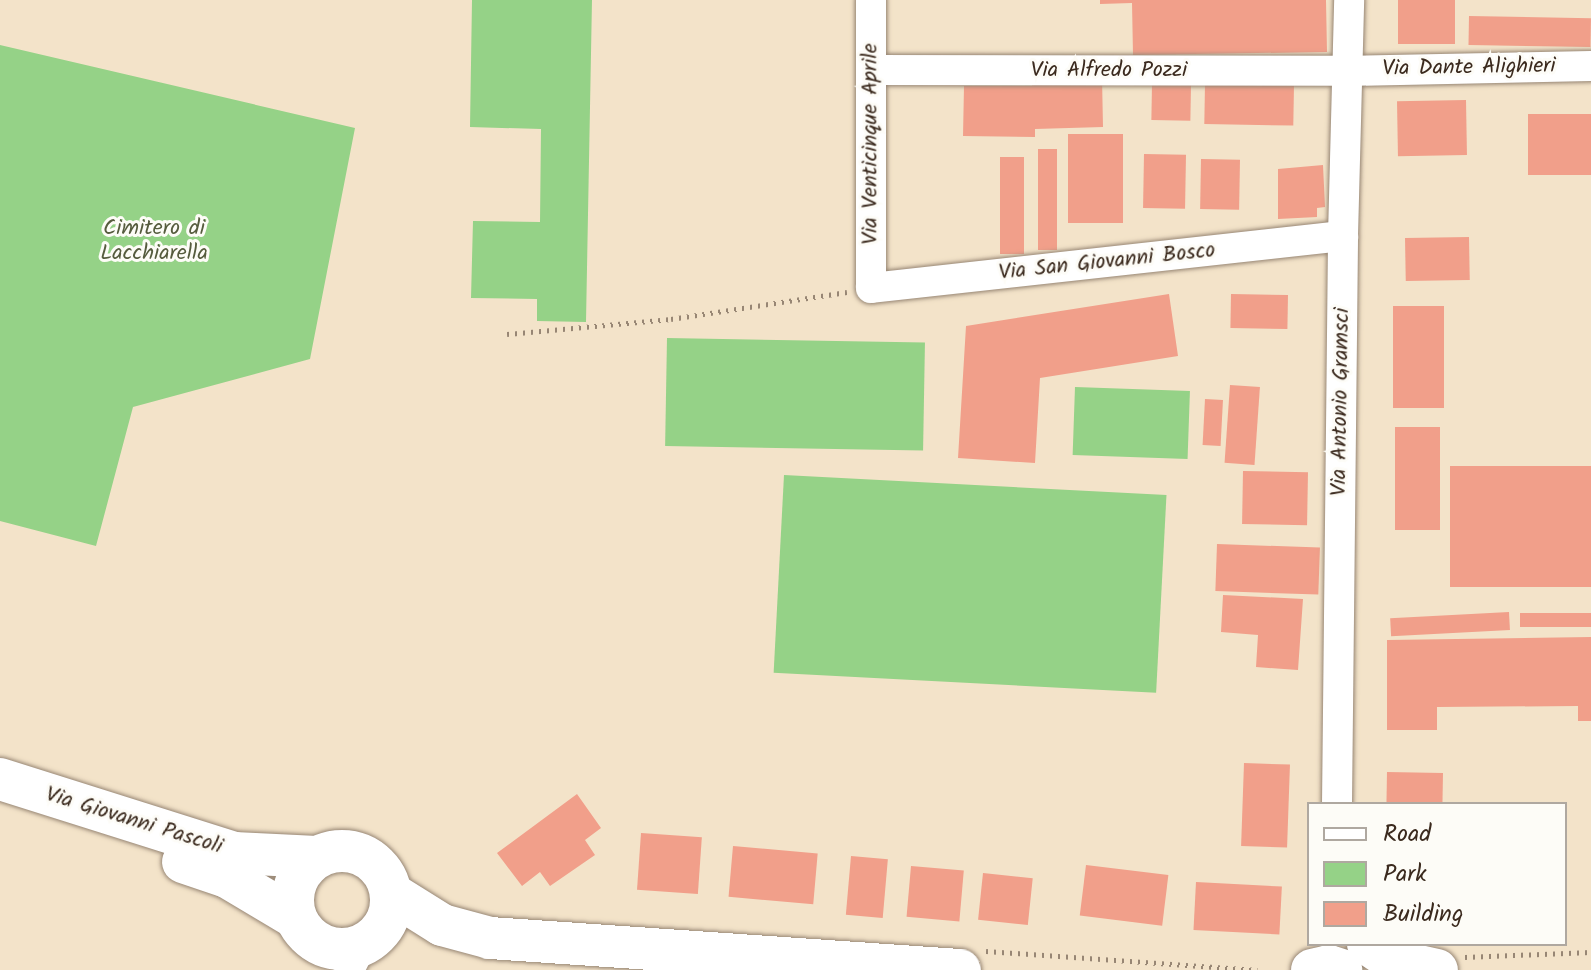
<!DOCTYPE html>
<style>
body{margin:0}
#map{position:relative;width:1591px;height:970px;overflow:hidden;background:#f3e3c9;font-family:Kalam,sans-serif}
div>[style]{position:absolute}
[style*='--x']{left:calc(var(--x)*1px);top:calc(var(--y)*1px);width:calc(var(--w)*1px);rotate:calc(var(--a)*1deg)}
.green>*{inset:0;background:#95d287;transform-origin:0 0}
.building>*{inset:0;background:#f19f8a;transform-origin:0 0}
.path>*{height:5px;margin-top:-2.5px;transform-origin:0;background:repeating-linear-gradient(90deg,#978674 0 2px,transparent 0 8px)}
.roads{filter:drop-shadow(0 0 2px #978674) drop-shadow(0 0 2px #978674)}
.street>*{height:30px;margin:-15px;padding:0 15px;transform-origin:15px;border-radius:15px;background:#fff}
.secondary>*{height:42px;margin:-21px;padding:0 21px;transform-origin:21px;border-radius:21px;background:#fff}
.secondary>.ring{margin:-21px;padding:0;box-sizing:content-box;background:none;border:42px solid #fff;border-radius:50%}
span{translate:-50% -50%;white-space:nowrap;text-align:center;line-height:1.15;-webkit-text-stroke:6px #fdfcf7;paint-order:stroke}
.street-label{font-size:22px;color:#3b2a1e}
.park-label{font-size:22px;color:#565c3e}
.legend{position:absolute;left:1307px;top:802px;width:260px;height:144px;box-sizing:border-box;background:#fdfcf7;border:2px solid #afa8a0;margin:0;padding:10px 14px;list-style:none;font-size:24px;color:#3b2a1e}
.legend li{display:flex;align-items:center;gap:16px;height:40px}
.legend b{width:40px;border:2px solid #afa8a0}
</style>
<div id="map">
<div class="green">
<div style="clip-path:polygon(472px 0,592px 0,586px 322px,537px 321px,537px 299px,471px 298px,473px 221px,540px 222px,541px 129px,470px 127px)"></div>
<div style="clip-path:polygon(0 45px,355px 128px,310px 359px,133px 407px,96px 546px,0 521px)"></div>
<div style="left:667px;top:338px;width:258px;height:108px;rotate:1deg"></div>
<div style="left:1075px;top:387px;width:115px;height:68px;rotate:2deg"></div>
<div style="left:784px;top:475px;width:383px;height:198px;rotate:3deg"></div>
</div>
<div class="building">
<div style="clip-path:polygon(1100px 0,1326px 0,1327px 52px,1133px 55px,1132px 3px,1100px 4px)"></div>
<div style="left:1398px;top:0;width:57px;height:44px"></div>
<div style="left:1469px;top:16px;width:122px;height:29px;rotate:1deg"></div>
<div style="clip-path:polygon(1102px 77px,1103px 127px,1035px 129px,1035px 137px,963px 136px,964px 86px,1032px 86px,1032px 78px)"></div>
<div style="left:1152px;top:84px;width:39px;height:36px;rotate:1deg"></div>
<div style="left:1205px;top:84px;width:89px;height:40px;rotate:1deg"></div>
<div style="left:1466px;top:100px;width:55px;height:69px;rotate:89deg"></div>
<div style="left:1528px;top:114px;width:63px;height:61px"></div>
<div style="left:1123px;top:134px;width:89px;height:55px;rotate:90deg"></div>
<div style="left:1038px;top:149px;width:19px;height:101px"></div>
<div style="left:1144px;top:154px;width:42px;height:54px;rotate:1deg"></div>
<div style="left:1000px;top:157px;width:24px;height:97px"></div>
<div style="left:1201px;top:159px;width:39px;height:50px;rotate:1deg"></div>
<div style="clip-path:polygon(1323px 165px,1325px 207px,1317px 208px,1317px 217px,1278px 219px,1278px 169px)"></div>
<div style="left:1469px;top:237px;width:43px;height:64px;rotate:89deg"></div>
<div style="clip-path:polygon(1169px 294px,1178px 356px,1040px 378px,1035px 463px,958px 458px,966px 326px)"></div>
<div style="left:1231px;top:294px;width:57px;height:34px;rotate:1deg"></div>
<div style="left:1444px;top:306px;width:102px;height:51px;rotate:90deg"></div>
<div style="left:1230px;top:385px;width:30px;height:78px;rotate:4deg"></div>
<div style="left:1205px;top:399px;width:18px;height:46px;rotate:3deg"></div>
<div style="left:1395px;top:427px;width:45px;height:103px"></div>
<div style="left:1591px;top:466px;width:121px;height:141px;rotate:90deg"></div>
<div style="left:1243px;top:471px;width:65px;height:53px;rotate:1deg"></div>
<div style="left:1217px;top:544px;width:103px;height:47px;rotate:2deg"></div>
<div style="clip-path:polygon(1223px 595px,1303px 599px,1298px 670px,1256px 667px,1258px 635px,1221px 632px)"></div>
<div style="left:1509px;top:612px;width:18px;height:119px;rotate:87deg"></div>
<div style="left:1520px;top:613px;width:71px;height:14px"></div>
<div style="clip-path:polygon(1591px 637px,1591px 721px,1578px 721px,1578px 706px,1437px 707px,1437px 730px,1387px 730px,1387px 640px)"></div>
<div style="left:1244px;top:763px;width:46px;height:83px;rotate:2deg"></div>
<div style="left:1387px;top:772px;width:56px;height:32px;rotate:1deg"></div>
<div style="clip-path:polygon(577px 794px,601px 828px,585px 840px,595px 855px,550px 886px,540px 872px,522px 886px,497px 853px)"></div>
<div style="left:641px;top:833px;width:61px;height:57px;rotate:4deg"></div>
<div style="left:733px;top:846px;width:85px;height:51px;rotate:5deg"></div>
<div style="left:851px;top:856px;width:37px;height:59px;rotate:5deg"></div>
<div style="left:1086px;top:865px;width:83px;height:51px;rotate:7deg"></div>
<div style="left:911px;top:866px;width:53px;height:51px;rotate:5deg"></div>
<div style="left:983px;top:873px;width:50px;height:47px;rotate:6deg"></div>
<div style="left:1196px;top:882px;width:86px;height:48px;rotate:3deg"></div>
</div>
<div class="path">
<div style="--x:507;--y:334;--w:165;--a:-5.2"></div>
<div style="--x:671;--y:319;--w:178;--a:-8.7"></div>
<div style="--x:986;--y:951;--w:272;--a:4"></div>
<div style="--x:1465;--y:957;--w:126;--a:-2.3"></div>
</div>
<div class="roads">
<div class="street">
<div style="--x:871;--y:0;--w:288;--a:90"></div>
<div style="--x:871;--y:288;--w:475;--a:-6.3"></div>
<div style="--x:871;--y:70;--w:476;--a:0.1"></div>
<div style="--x:1347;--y:71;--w:244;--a:-1.2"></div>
<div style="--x:1337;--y:804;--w:568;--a:-89.39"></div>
<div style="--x:1343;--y:236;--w:236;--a:-88.5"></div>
<div style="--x:349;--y:970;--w:28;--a:-63"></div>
</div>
<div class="secondary">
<div style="--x:0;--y:779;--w:245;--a:17.5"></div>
<div style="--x:234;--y:853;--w:83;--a:2.8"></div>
<div class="ring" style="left:293px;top:851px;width:56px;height:56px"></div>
<div style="--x:183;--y:862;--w:46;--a:18.8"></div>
<div style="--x:227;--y:877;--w:80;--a:30.7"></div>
<div style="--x:391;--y:893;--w:60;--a:32.1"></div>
<div style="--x:442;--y:925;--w:50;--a:15.2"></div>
<div style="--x:490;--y:938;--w:471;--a:3.9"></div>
<div style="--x:1368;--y:944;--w:29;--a:34"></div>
<div style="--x:1392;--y:960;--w:46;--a:12.5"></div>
<div style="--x:1312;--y:970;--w:17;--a:-13"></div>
<div style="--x:1329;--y:966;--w:13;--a:18"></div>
</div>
</div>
<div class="street-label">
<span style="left:1469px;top:68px;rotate:-1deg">Via Dante Alighieri</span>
<span style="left:1109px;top:71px">Via Alfredo Pozzi</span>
<span style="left:871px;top:144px;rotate:-90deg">Via Venticinque Aprile</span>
<span style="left:1107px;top:262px;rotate:-6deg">Via San Giovanni Bosco</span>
<span style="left:1341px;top:402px;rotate:-89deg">Via Antonio Gramsci</span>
<span style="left:134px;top:821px;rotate:17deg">Via Giovanni Pascoli</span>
</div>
<div class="park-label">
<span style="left:154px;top:241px">Cimitero di<br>Lacchiarella</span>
</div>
<ul class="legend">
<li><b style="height:10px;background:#fff"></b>Road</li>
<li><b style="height:22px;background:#95d287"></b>Park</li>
<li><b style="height:22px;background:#f19f8a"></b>Building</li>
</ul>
</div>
